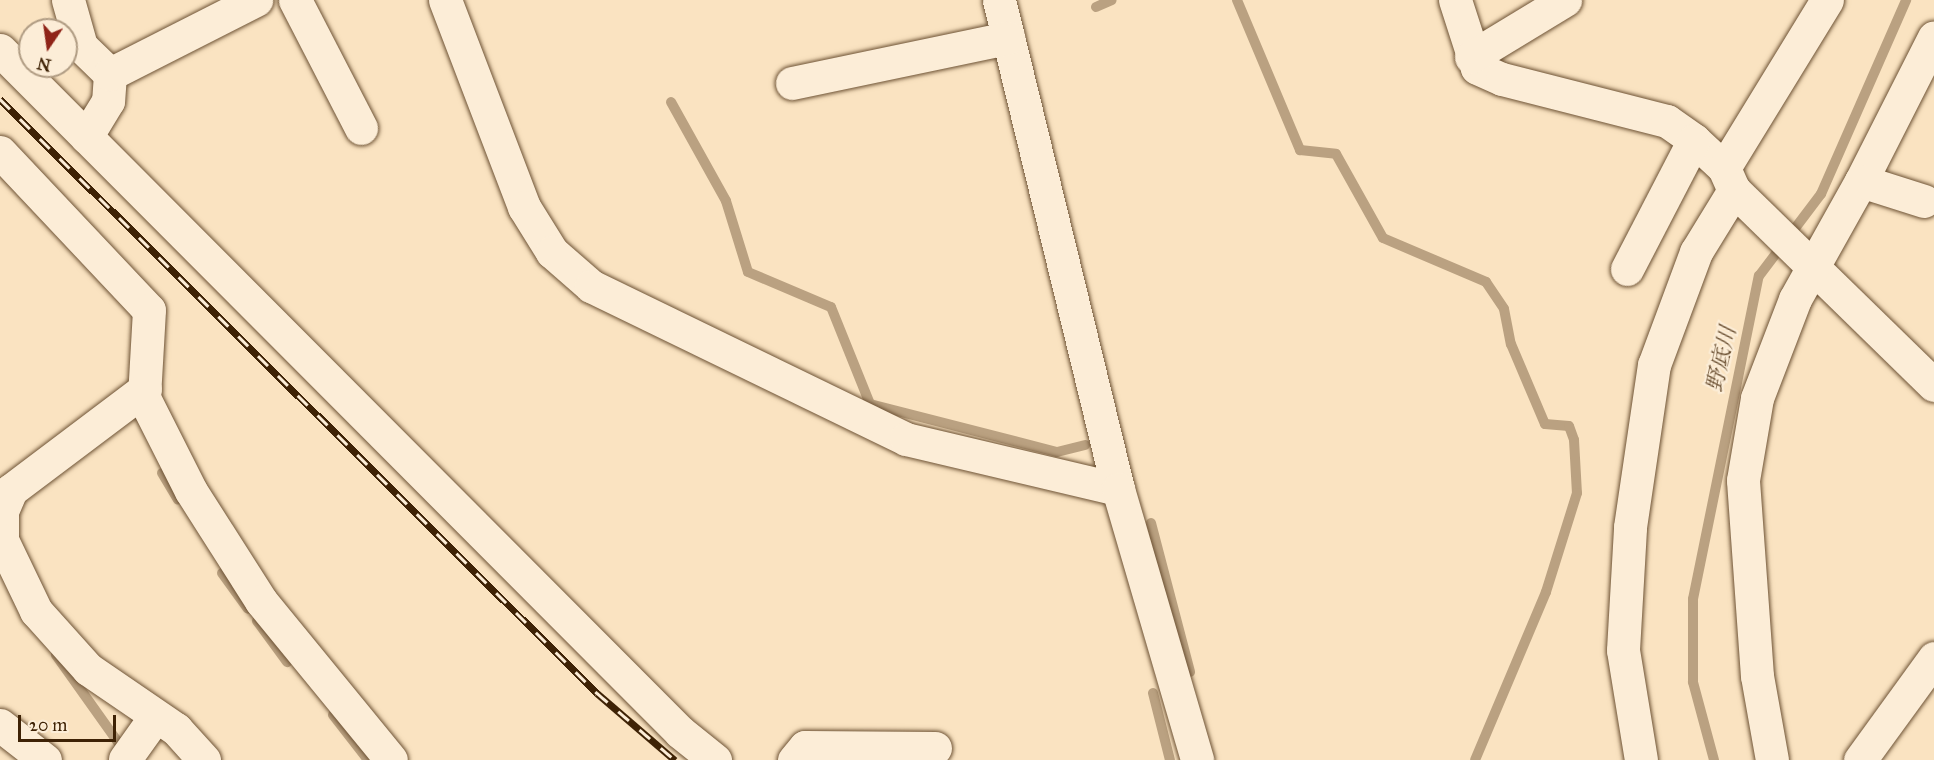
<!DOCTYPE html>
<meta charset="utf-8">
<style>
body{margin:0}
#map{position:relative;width:1934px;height:760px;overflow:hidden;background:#fae3c1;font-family:"IM FELL Great Primer","Noto Serif JP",serif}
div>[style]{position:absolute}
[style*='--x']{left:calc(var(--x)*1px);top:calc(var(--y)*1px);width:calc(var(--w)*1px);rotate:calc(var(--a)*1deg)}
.stream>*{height:10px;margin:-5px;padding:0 5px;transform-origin:5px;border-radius:5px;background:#baa181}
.roads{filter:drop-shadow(0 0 2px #6d5234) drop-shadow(0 0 2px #6d5234)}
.minor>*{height:33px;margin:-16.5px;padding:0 16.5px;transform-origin:16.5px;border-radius:16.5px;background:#fcedd7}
.rail>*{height:7px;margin-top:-3.5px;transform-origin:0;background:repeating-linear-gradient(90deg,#fcedd7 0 14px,#3e2205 0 28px);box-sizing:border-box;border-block:2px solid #3e2205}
span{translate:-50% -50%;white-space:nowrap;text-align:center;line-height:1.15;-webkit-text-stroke:4.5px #fcedd7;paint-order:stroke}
.water-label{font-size:22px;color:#694e30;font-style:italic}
.north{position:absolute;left:18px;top:18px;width:60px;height:60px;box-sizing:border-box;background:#fcedd7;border:2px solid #b09c83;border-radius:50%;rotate:193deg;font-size:16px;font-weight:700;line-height:24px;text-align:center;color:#3e2205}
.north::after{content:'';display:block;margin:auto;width:21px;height:27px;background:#8f2418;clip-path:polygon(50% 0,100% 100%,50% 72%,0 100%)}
.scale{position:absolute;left:18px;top:715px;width:98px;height:27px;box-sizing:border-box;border:3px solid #3e2205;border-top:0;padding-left:8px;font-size:18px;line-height:21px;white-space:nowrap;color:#3e2205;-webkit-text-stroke:4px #fcedd7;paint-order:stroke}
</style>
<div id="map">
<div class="stream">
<div style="--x:1237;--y:0;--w:163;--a:67.2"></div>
<div style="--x:1300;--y:150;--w:36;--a:6"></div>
<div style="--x:1336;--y:154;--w:96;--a:60.8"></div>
<div style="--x:1383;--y:238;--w:112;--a:23.1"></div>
<div style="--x:1486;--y:282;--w:32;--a:56"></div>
<div style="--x:1504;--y:309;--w:36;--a:79"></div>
<div style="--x:1511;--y:344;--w:87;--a:67"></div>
<div style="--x:1545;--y:424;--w:24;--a:5"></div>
<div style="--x:1569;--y:426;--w:15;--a:70"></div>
<div style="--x:1574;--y:440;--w:53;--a:86.8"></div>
<div style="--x:1577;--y:493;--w:104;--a:107.4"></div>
<div style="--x:1546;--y:592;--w:182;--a:112.9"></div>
<div style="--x:1096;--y:7;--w:17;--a:-24"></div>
<div style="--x:671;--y:102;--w:113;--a:60.9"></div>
<div style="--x:726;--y:201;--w:74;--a:72.8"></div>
<div style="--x:748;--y:272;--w:90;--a:22.9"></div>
<div style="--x:831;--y:307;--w:105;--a:68.1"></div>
<div style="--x:870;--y:404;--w:193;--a:14.4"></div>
<div style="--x:1057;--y:452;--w:29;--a:-14"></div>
<div style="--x:162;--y:473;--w:31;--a:59"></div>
<div style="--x:1151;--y:523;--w:154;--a:75.3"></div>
<div style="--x:222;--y:573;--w:44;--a:54.2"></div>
<div style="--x:257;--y:621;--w:51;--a:53.8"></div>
<div style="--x:56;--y:655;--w:110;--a:54.6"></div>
<div style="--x:1153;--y:693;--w:69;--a:75.8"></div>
<div style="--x:333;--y:715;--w:57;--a:52.1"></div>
<div style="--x:1714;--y:760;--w:81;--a:-105.1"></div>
<div style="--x:1693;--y:682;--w:83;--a:-90"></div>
<div style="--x:1693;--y:599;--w:330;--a:-78.5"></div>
<div style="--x:1759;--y:276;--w:103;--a:-52.9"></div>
<div style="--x:1821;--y:194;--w:212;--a:-66.3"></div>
</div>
<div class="roads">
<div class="minor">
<div style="--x:68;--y:0;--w:48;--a:74.2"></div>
<div style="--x:81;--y:46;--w:40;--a:44"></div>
<div style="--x:110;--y:74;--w:27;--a:94"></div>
<div style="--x:108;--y:101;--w:42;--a:121.4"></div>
<div style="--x:295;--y:0;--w:144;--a:62.7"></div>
<div style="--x:445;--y:0;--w:222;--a:69.1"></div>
<div style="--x:524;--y:207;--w:53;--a:58.1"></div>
<div style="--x:552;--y:252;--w:52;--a:41.1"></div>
<div style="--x:591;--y:286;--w:350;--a:25.9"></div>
<div style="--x:906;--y:439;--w:218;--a:13.3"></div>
<div style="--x:999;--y:0;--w:503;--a:76.32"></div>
<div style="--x:1118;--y:489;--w:282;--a:73.7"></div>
<div style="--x:1455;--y:0;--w:71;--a:72.1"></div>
<div style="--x:1477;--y:68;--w:27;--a:24"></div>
<div style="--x:1502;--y:79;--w:170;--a:14.3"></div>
<div style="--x:1667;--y:121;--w:33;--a:35"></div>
<div style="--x:1694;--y:140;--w:41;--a:43"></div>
<div style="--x:1724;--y:168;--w:24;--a:66"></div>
<div style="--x:1734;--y:190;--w:279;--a:44.3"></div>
<div style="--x:0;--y:50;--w:963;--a:45.08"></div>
<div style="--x:680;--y:732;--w:45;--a:38.7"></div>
<div style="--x:1471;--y:57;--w:110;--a:-31.2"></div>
<div style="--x:110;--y:74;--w:164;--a:-26.9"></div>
<div style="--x:792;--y:83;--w:221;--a:-11.8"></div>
<div style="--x:0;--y:152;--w:217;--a:46.7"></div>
<div style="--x:149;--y:310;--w:88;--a:93.3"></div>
<div style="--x:144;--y:398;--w:104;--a:63.2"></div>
<div style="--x:191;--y:491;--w:130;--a:57.5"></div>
<div style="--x:261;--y:601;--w:205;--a:50.7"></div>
<div style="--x:1724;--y:168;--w:197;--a:-58.5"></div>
<div style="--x:1861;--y:181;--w:161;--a:-63.1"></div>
<div style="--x:1627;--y:269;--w:145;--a:-62.6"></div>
<div style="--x:145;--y:389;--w:168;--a:143"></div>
<div style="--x:11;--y:490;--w:23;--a:113"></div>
<div style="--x:2;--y:511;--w:29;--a:90"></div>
<div style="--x:2;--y:540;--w:79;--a:64.4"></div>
<div style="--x:36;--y:611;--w:78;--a:48.1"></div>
<div style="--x:88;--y:669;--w:107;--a:34.3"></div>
<div style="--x:176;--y:729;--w:42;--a:47.9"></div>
<div style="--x:0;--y:725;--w:57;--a:37.9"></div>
<div style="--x:125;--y:759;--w:52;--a:-54.5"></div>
<div style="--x:794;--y:760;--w:17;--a:-50"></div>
<div style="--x:805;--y:747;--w:130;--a:0.4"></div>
<div style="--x:1641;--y:760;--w:111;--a:-99.3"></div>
<div style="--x:1623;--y:650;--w:123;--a:-86.7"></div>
<div style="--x:1630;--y:527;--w:164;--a:-81.6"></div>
<div style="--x:1654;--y:365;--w:121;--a:-69.6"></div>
<div style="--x:1696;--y:252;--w:73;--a:-58.5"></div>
<div style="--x:1772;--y:760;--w:85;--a:-100.1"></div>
<div style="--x:1757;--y:676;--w:196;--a:-94.1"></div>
<div style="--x:1743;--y:480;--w:83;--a:-80.3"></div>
<div style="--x:1757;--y:398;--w:106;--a:-69"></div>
<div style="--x:1795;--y:299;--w:135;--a:-60.8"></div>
<div style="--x:1861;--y:181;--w:66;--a:17.6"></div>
<div style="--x:1860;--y:760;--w:126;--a:-54"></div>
</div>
</div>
<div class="rail">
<div style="--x:0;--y:99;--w:842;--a:44.86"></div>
<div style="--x:597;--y:693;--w:103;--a:40.7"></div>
</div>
<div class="water-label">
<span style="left:1721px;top:359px;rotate:-77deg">野底川</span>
</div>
<div class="north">N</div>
<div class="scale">20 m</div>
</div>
